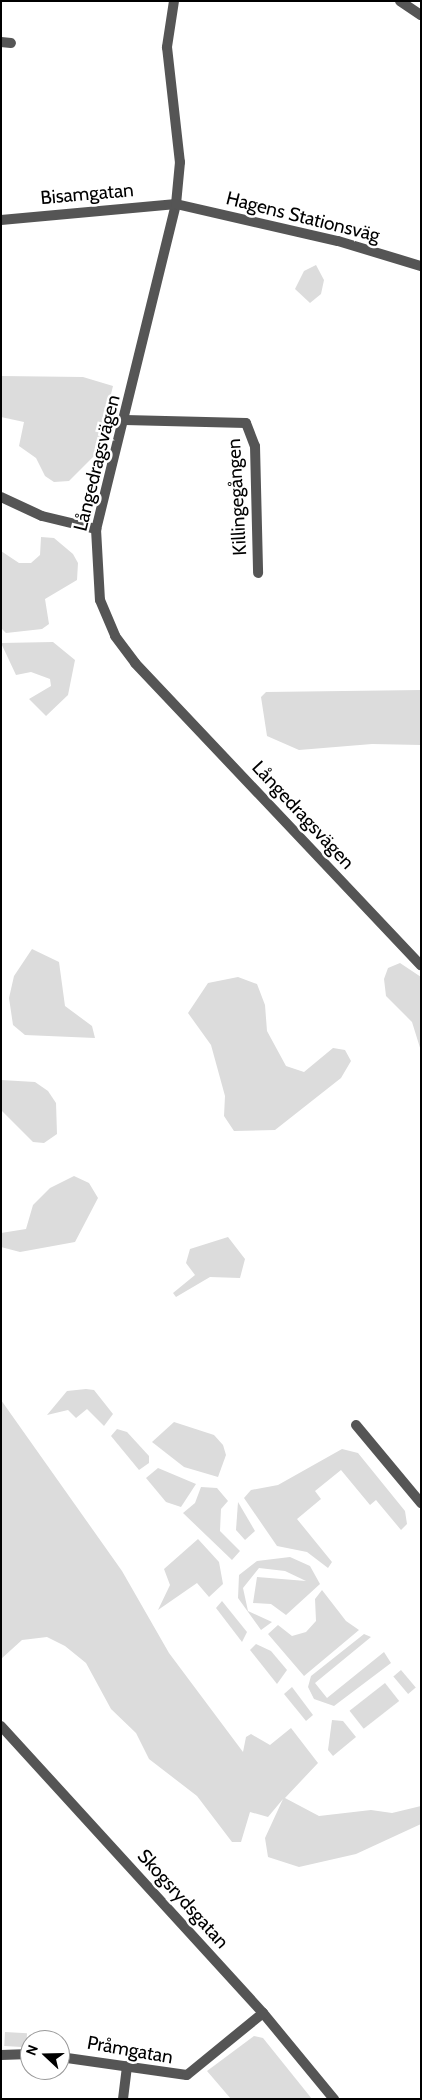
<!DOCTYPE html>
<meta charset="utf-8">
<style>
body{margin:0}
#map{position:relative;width:422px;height:2100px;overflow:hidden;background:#fff;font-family:Cabin,sans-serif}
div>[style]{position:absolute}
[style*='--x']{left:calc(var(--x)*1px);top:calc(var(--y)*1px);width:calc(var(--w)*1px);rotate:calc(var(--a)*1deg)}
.green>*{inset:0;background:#dcdcdc;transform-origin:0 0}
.minor>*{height:10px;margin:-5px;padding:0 5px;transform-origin:5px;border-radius:5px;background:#555}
span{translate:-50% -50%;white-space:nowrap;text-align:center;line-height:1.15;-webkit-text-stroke:5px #fff;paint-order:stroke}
.street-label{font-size:19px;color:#000}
.frame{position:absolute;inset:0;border:2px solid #000;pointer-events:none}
.north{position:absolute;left:20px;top:2030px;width:50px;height:50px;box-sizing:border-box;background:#fff;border:1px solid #999;border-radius:50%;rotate:291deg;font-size:14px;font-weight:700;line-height:20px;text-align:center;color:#000}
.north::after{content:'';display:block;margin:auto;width:18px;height:22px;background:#000;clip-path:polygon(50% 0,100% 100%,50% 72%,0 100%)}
</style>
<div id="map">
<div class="green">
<div style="clip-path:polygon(316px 265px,324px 280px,321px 294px,310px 303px,295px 289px,304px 271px)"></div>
<div style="clip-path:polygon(1px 376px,83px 377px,113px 386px,96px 454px,69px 481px,54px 482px,45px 476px,36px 458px,19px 446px,24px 422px,1px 417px)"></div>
<div style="clip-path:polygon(41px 537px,54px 538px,73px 554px,78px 563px,77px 580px,45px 599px,49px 624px,42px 629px,6px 633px,1px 628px,1px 551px,19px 563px,31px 563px,40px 555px)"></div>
<div style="clip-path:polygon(53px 642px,75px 660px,68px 695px,46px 716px,29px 699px,51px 686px,50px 679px,31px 672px,16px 675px,1px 643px)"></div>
<div style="clip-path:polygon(421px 690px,421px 745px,372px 744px,299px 750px,267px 736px,261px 697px,266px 692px)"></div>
<div style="clip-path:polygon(32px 949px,59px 962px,65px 1006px,92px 1026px,95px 1038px,25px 1035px,13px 1025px,9px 998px,14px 976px)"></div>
<div style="clip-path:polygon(400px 963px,421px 977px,421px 1051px,412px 1022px,386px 996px,384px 979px,388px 968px)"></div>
<div style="clip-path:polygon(238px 977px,257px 984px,265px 1005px,267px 1031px,286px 1066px,304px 1072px,333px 1048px,345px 1050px,351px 1061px,341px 1078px,275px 1130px,234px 1131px,224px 1116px,225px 1096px,211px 1045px,188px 1013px,208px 983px)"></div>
<div style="clip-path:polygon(1px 1080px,35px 1082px,48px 1091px,56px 1103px,57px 1134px,44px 1143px,33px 1142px,1px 1110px)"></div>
<div style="clip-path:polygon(74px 1176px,89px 1183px,98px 1198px,75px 1242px,20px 1252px,1px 1247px,1px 1233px,26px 1229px,33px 1205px,50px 1188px)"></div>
<div style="clip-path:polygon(228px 1237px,245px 1259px,240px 1278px,210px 1277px,176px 1297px,173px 1293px,195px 1275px,186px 1263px,190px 1249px)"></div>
<div style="clip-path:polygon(86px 1389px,94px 1390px,113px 1414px,104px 1426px,87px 1409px,76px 1418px,68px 1410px,47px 1415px,67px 1391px)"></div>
<div style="clip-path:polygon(1px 1400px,122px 1571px,169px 1653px,243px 1752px,246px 1737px,251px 1734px,270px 1745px,291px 1728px,318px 1763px,285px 1798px,319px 1816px,371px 1810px,392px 1813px,421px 1806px,421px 1824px,356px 1854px,299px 1867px,268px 1857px,265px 1838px,283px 1799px,268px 1817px,250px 1812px,241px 1842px,232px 1842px,197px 1796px,149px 1759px,136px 1733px,111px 1709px,86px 1663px,65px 1646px,47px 1637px,22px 1640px,1px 1659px)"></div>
<div style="clip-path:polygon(174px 1422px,214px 1435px,223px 1445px,226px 1455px,218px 1477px,184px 1467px,152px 1442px)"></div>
<div style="clip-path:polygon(117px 1429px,127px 1432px,149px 1456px,149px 1463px,139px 1470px,111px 1436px)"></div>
<div style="clip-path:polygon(342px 1449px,358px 1453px,405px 1511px,407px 1524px,401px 1530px,376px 1500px,370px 1505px,341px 1470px,315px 1491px,321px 1499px,297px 1519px,332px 1562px,328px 1568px,307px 1552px,277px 1546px,244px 1498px,251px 1490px,278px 1485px)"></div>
<div style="clip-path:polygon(158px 1468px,196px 1484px,181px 1507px,166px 1502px,146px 1478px)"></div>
<div style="clip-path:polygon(201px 1487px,217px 1488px,228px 1501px,221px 1509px,220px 1531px,240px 1551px,232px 1560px,183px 1513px,195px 1503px)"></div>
<div style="clip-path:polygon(238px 1502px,255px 1531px,245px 1540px,236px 1530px)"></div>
<div style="clip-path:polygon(198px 1539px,219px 1562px,223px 1584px,209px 1597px,197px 1583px,158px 1610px,170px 1585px,164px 1569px)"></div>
<div style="clip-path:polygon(290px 1557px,310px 1566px,320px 1584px,286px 1615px,271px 1604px,253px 1603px,257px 1577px,306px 1581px,285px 1571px,259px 1568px,243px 1588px,248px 1611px,272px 1622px,261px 1630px,238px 1598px,239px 1575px,257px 1561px)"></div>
<div style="clip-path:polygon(322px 1590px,346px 1621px,359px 1630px,304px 1676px,268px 1634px,278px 1625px,292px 1636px,306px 1632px,316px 1621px,315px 1599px)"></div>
<div style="clip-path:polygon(222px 1601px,247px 1632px,242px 1642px,216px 1608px)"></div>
<div style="clip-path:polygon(364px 1634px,371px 1637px,315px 1683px,327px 1698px,384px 1652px,391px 1663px,334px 1706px,314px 1699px,308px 1687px,311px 1676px)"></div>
<div style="clip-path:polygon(256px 1644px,271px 1651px,287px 1670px,277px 1684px,250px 1650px)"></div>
<div style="left:401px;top:1670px;width:23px;height:10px;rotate:50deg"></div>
<div style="left:385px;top:1683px;width:23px;height:45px;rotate:52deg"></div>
<div style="clip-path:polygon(292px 1687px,313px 1715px,306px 1721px,284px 1694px)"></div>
<div style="clip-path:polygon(332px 1720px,343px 1721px,356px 1737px,333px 1756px,328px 1750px)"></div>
<div style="left:5px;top:2032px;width:22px;height:14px;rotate:3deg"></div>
<div style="clip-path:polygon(254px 2036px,263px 2038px,312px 2099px,231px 2099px,207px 2071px)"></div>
</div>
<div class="minor">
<div style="--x:174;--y:1;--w:47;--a:98.7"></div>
<div style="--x:167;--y:47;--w:116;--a:83.6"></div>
<div style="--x:180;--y:162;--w:42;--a:95.4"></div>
<div style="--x:176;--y:204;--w:335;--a:103.8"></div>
<div style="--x:96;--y:529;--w:71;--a:86.8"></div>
<div style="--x:100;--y:600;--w:39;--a:67"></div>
<div style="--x:115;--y:636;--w:34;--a:53"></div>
<div style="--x:135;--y:663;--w:416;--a:46.6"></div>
<div style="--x:400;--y:1;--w:25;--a:34"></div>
<div style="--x:1;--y:42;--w:10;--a:6"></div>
<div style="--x:1;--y:220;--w:176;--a:-5.2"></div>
<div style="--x:176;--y:204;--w:166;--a:12.9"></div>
<div style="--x:338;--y:241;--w:87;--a:16.8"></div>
<div style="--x:125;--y:420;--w:121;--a:1.4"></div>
<div style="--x:246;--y:423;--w:25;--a:69"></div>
<div style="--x:255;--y:446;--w:127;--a:88.6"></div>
<div style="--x:1;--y:497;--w:45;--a:24.9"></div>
<div style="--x:42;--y:516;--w:56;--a:13.5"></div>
<div style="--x:356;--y:1425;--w:102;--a:50.2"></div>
<div style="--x:1;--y:1726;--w:389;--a:47.6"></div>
<div style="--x:263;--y:2013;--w:112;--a:50.5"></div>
<div style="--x:1;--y:2055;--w:29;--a:-2"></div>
<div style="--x:60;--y:2057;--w:128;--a:8.1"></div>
<div style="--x:187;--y:2075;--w:98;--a:-39.2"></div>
<div style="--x:123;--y:2099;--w:33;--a:-83"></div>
</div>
<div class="street-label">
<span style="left:87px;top:194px;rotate:-5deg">Bisamgatan</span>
<span style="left:303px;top:217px;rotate:14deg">Hagens Stationsväg</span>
<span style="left:97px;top:463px;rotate:-76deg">Långedragsvägen</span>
<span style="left:237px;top:497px;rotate:-93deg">Killingegången</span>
<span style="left:303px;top:815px;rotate:47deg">Långedragsvägen</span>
<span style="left:183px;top:1899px;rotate:48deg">Skogsrydsgatan</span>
<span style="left:130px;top:2050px;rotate:10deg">Pråmgatan</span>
</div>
<div class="frame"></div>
<div class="north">N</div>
</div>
